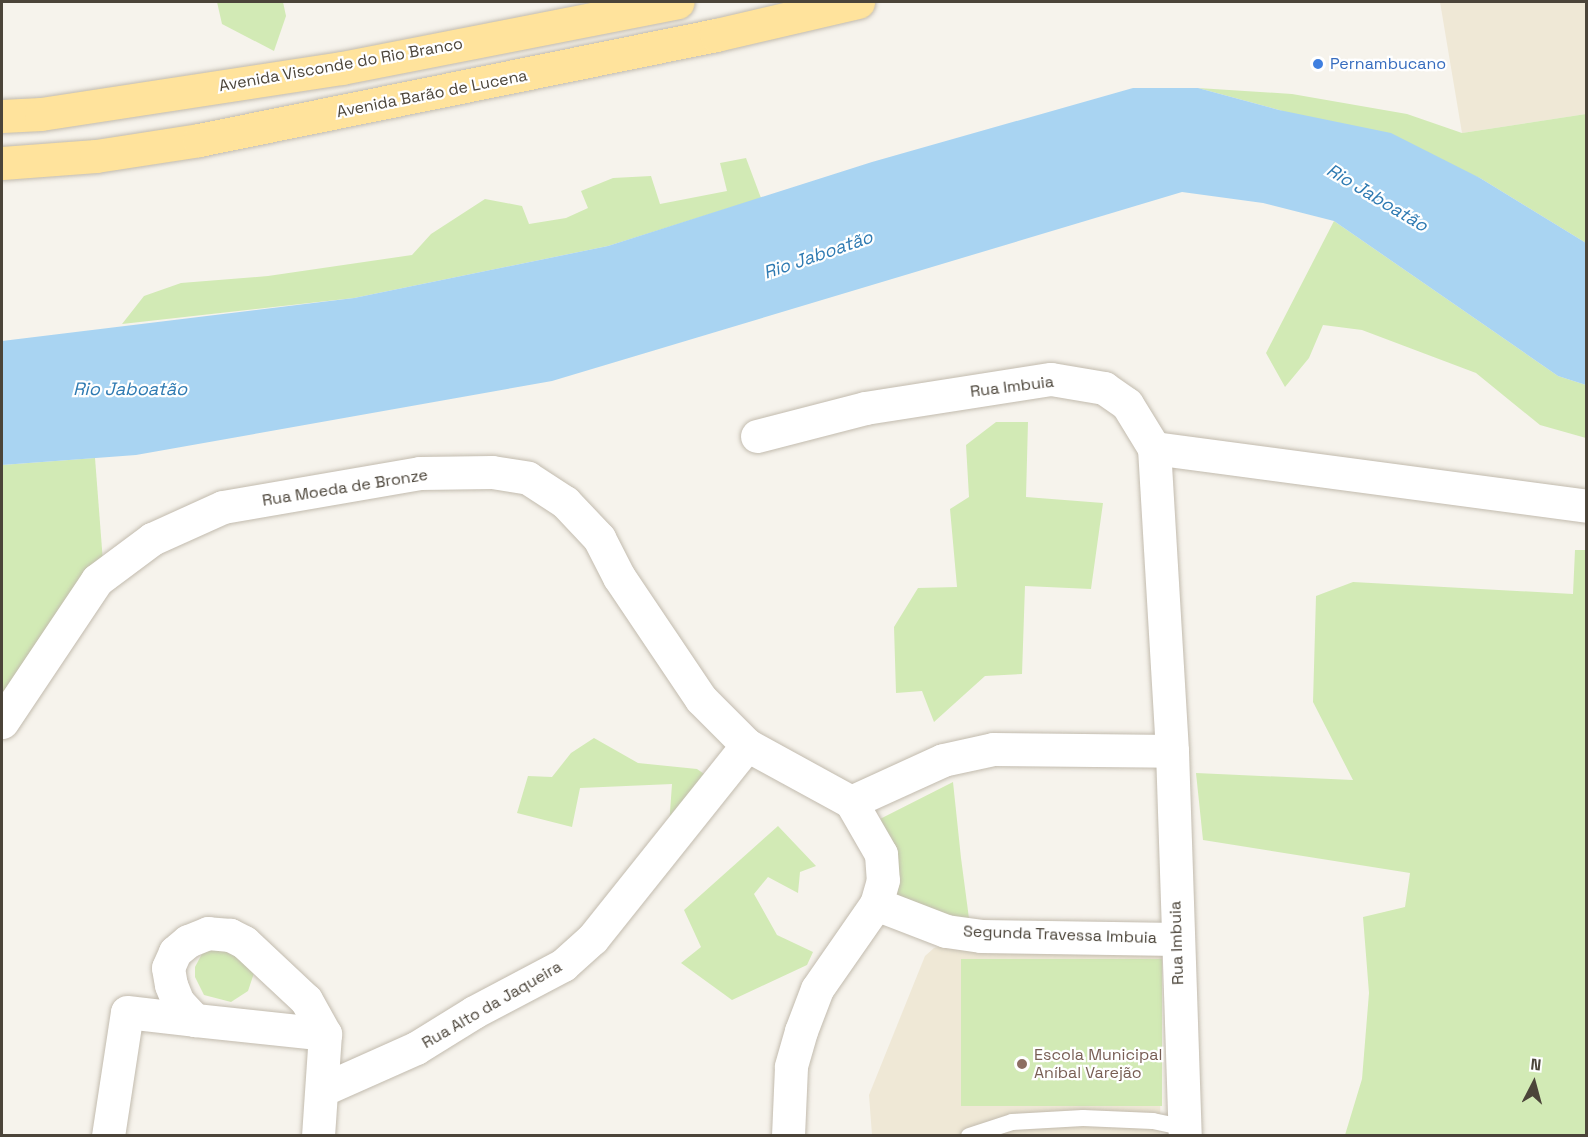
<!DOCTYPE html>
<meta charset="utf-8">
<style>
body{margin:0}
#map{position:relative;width:1588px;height:1137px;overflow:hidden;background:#f6f3ec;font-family:"Space Grotesk",sans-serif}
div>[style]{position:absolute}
.education>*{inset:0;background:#efe8d6}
.green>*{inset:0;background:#d2eab5;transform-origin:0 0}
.water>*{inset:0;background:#a9d4f2}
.roads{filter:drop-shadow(0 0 2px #c2bbae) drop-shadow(0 0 2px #c2bbae)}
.service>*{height:16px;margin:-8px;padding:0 8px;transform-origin:8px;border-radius:8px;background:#fff}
.minor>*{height:33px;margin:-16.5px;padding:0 16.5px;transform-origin:16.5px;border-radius:16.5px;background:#fff}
.primary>*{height:33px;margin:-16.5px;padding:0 16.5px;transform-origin:16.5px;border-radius:16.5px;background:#ffe39c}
.dots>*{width:16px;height:16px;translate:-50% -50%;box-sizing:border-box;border:3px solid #fff;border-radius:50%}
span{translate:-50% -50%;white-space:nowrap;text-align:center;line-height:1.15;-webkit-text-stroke:4.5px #fff;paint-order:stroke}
.shop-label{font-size:16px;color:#366cbe}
.left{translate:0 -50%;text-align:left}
.street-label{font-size:16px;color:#4b4439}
.education-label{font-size:16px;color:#785e54}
.water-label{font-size:18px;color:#2e7ab2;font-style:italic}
.frame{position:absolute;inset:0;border:3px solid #4b4439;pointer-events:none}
.north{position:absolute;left:1504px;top:1053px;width:60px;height:60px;-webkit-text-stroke:4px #fff;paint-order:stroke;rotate:6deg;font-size:16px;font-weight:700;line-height:24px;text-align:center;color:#4b4439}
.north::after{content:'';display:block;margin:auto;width:21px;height:27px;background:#4b4439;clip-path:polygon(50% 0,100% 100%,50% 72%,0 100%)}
</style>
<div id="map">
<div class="education">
<div style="clip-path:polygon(1440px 2px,1586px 2px,1586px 114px,1462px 133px)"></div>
<div style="clip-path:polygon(970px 940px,1162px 945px,1160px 1135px,872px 1135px,869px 1095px,925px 956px,934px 948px)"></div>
</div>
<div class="green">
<div style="clip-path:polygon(217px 2px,283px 2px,286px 16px,274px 51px,222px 24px)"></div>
<div style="clip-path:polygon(1198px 88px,1292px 94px,1407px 114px,1462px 133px,1586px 114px,1586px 243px,1480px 178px,1279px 110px)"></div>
<div style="clip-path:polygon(746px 158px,761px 198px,608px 246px,354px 298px,122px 324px,144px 296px,181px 283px,268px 276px,412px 255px,431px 234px,485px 199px,522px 206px,529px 224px,566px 218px,588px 208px,581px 191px,613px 178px,651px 176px,660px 204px,727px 191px,720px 163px)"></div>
<div style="clip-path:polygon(1334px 221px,1558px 376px,1586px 385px,1586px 438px,1540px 425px,1476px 373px,1362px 330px,1323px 325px,1309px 358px,1285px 387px,1266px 353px)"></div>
<div style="clip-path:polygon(996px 422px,1028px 422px,1026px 497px,1103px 503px,1091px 589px,1025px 586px,1022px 674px,985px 676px,934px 722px,922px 691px,896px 693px,894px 627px,918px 588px,957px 587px,950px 509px,969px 497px,966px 445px)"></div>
<div style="clip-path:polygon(95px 458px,103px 562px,2px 698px,2px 465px)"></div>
<div style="clip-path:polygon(1575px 550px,1586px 550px,1586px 1135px,1345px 1135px,1362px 1079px,1369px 993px,1363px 917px,1405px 907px,1410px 873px,1203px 840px,1196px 773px,1353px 780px,1313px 702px,1316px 596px,1353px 582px,1573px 594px)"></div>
<div style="clip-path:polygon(594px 738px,638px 763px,697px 769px,710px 778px,669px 826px,672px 784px,580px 788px,572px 827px,517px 813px,528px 776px,552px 777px,571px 753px)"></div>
<div style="clip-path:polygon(953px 782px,961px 858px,970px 926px,917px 912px,889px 887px,878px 820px)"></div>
<div style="clip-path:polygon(778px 826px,816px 866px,800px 872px,798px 893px,768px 877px,754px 894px,777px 935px,813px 952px,807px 965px,732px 1000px,681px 963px,701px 947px,684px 910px)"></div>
<div style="clip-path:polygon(222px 943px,254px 973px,248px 991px,231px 1002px,204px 995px,195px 977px,195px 967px,204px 950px)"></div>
<div style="left:1162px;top:959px;width:147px;height:201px;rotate:90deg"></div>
</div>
<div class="water">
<div style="clip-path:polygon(1133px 88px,1198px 88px,1279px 110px,1391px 133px,1480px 178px,1586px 243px,1586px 385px,1558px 376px,1334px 221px,1263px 203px,1182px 192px,552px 381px,136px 455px,2px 465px,2px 341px,354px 298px,608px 246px,872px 162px)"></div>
</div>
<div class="roads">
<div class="service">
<div style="left:969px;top:1136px;width:45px;rotate:-18deg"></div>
<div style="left:1012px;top:1122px;width:71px;rotate:-3.2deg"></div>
<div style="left:1083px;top:1118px;width:70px;rotate:2.5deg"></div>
<div style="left:1153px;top:1121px;width:33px;rotate:12deg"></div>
</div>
<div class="minor">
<div style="left:757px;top:436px;width:112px;rotate:-14.5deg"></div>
<div style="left:865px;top:408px;width:188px;rotate:-8.9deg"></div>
<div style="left:1051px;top:379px;width:54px;rotate:9.6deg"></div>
<div style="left:1104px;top:388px;width:28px;rotate:35deg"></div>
<div style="left:1127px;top:404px;width:52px;rotate:58.5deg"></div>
<div style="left:1154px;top:448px;width:304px;rotate:86.6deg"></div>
<div style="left:1172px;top:751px;width:385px;rotate:88.1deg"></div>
<div style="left:1154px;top:448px;width:436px;rotate:7.6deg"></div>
<div style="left:2px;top:722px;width:171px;rotate:-56.2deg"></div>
<div style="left:97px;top:580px;width:69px;rotate:-36.7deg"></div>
<div style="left:152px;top:539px;width:78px;rotate:-24.3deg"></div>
<div style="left:223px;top:507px;width:200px;rotate:-9.8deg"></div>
<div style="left:420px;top:473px;width:72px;rotate:-0.8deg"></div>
<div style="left:492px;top:472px;width:36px;rotate:9deg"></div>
<div style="left:528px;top:478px;width:44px;rotate:33deg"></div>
<div style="left:565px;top:502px;width:50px;rotate:46.6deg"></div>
<div style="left:599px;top:538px;width:44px;rotate:62.9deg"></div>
<div style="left:619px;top:577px;width:147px;rotate:56.1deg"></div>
<div style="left:701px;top:699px;width:65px;rotate:45deg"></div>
<div style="left:747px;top:745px;width:119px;rotate:28.7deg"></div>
<div style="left:851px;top:802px;width:60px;rotate:60deg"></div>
<div style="left:881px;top:854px;width:26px;rotate:86deg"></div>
<div style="left:883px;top:880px;width:25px;rotate:106deg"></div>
<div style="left:876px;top:904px;width:103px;rotate:124.8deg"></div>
<div style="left:817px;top:989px;width:45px;rotate:110.9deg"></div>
<div style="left:801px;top:1031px;width:37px;rotate:106deg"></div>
<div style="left:791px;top:1067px;width:69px;rotate:92.5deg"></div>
<div style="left:851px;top:802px;width:101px;rotate:-24.5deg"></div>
<div style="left:943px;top:760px;width:51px;rotate:-12.4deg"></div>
<div style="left:993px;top:749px;width:179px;rotate:0.6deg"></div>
<div style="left:876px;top:904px;width:75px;rotate:21.1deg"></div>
<div style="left:946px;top:931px;width:35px;rotate:8deg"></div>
<div style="left:981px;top:936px;width:196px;rotate:0.9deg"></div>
<div style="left:324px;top:1089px;width:101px;rotate:-24deg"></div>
<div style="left:416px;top:1048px;width:68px;rotate:-31.8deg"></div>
<div style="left:474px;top:1012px;width:101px;rotate:-27.8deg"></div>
<div style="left:563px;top:965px;width:40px;rotate:-42deg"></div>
<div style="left:593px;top:938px;width:247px;rotate:-51.4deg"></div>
<div style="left:108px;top:1136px;width:125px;rotate:-81.3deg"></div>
<div style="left:127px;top:1012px;width:68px;rotate:6.7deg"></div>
<div style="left:318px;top:1136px;width:102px;rotate:-86.1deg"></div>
<div style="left:325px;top:1034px;width:39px;rotate:-119deg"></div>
<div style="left:306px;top:1000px;width:85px;rotate:-136.9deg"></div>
<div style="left:244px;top:942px;width:16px;rotate:-153deg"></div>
<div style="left:230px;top:935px;width:22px;rotate:-175deg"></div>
<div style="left:208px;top:933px;width:22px;rotate:158deg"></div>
<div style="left:188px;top:941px;width:17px;rotate:140deg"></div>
<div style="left:175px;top:952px;width:17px;rotate:114deg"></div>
<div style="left:168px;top:968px;width:17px;rotate:80deg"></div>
<div style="left:171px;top:985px;width:18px;rotate:68deg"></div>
<div style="left:178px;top:1002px;width:25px;rotate:47deg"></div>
<div style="left:195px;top:1020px;width:131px;rotate:6.1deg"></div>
</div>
<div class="primary">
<div style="left:2px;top:116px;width:39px;rotate:-3deg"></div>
<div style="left:41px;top:114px;width:304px;rotate:-8.7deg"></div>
<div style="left:342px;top:68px;width:342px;rotate:-11.1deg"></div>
<div style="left:2px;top:163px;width:94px;rotate:-4.3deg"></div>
<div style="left:96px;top:156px;width:104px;rotate:-8.8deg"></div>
<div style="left:199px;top:140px;width:528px;rotate:-11.48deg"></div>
<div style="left:716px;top:35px;width:146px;rotate:-13.1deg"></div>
</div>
</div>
<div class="dots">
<div style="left:1318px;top:64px;background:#3f7fe0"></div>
<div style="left:1022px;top:1064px;background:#8d6e63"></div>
</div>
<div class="shop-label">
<span class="left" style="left:1330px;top:64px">Pernambucano</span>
</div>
<div class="street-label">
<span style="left:341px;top:65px;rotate:-10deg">Avenida Visconde do Rio Branco</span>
<span style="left:432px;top:94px;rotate:-11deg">Avenida Barão de Lucena</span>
<span style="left:1012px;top:387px;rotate:-7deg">Rua Imbuia</span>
<span style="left:345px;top:488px;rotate:-9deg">Rua Moeda de Bronze</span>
<span style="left:1060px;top:935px;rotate:2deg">Segunda Travessa Imbuia</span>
<span style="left:1177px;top:943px;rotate:-92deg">Rua Imbuia</span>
<span style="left:492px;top:1005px;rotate:-30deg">Rua Alto da Jaqueira</span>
</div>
<div class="education-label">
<span class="left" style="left:1034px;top:1064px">Escola Municipal<br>Aníbal Varejão</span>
</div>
<div class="water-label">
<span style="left:1377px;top:198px;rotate:31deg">Rio Jaboatão</span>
<span style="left:818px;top:255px;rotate:-19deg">Rio Jaboatão</span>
<span style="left:130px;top:389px">Rio Jaboatão</span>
</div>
<div class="frame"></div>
<div class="north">N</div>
</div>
